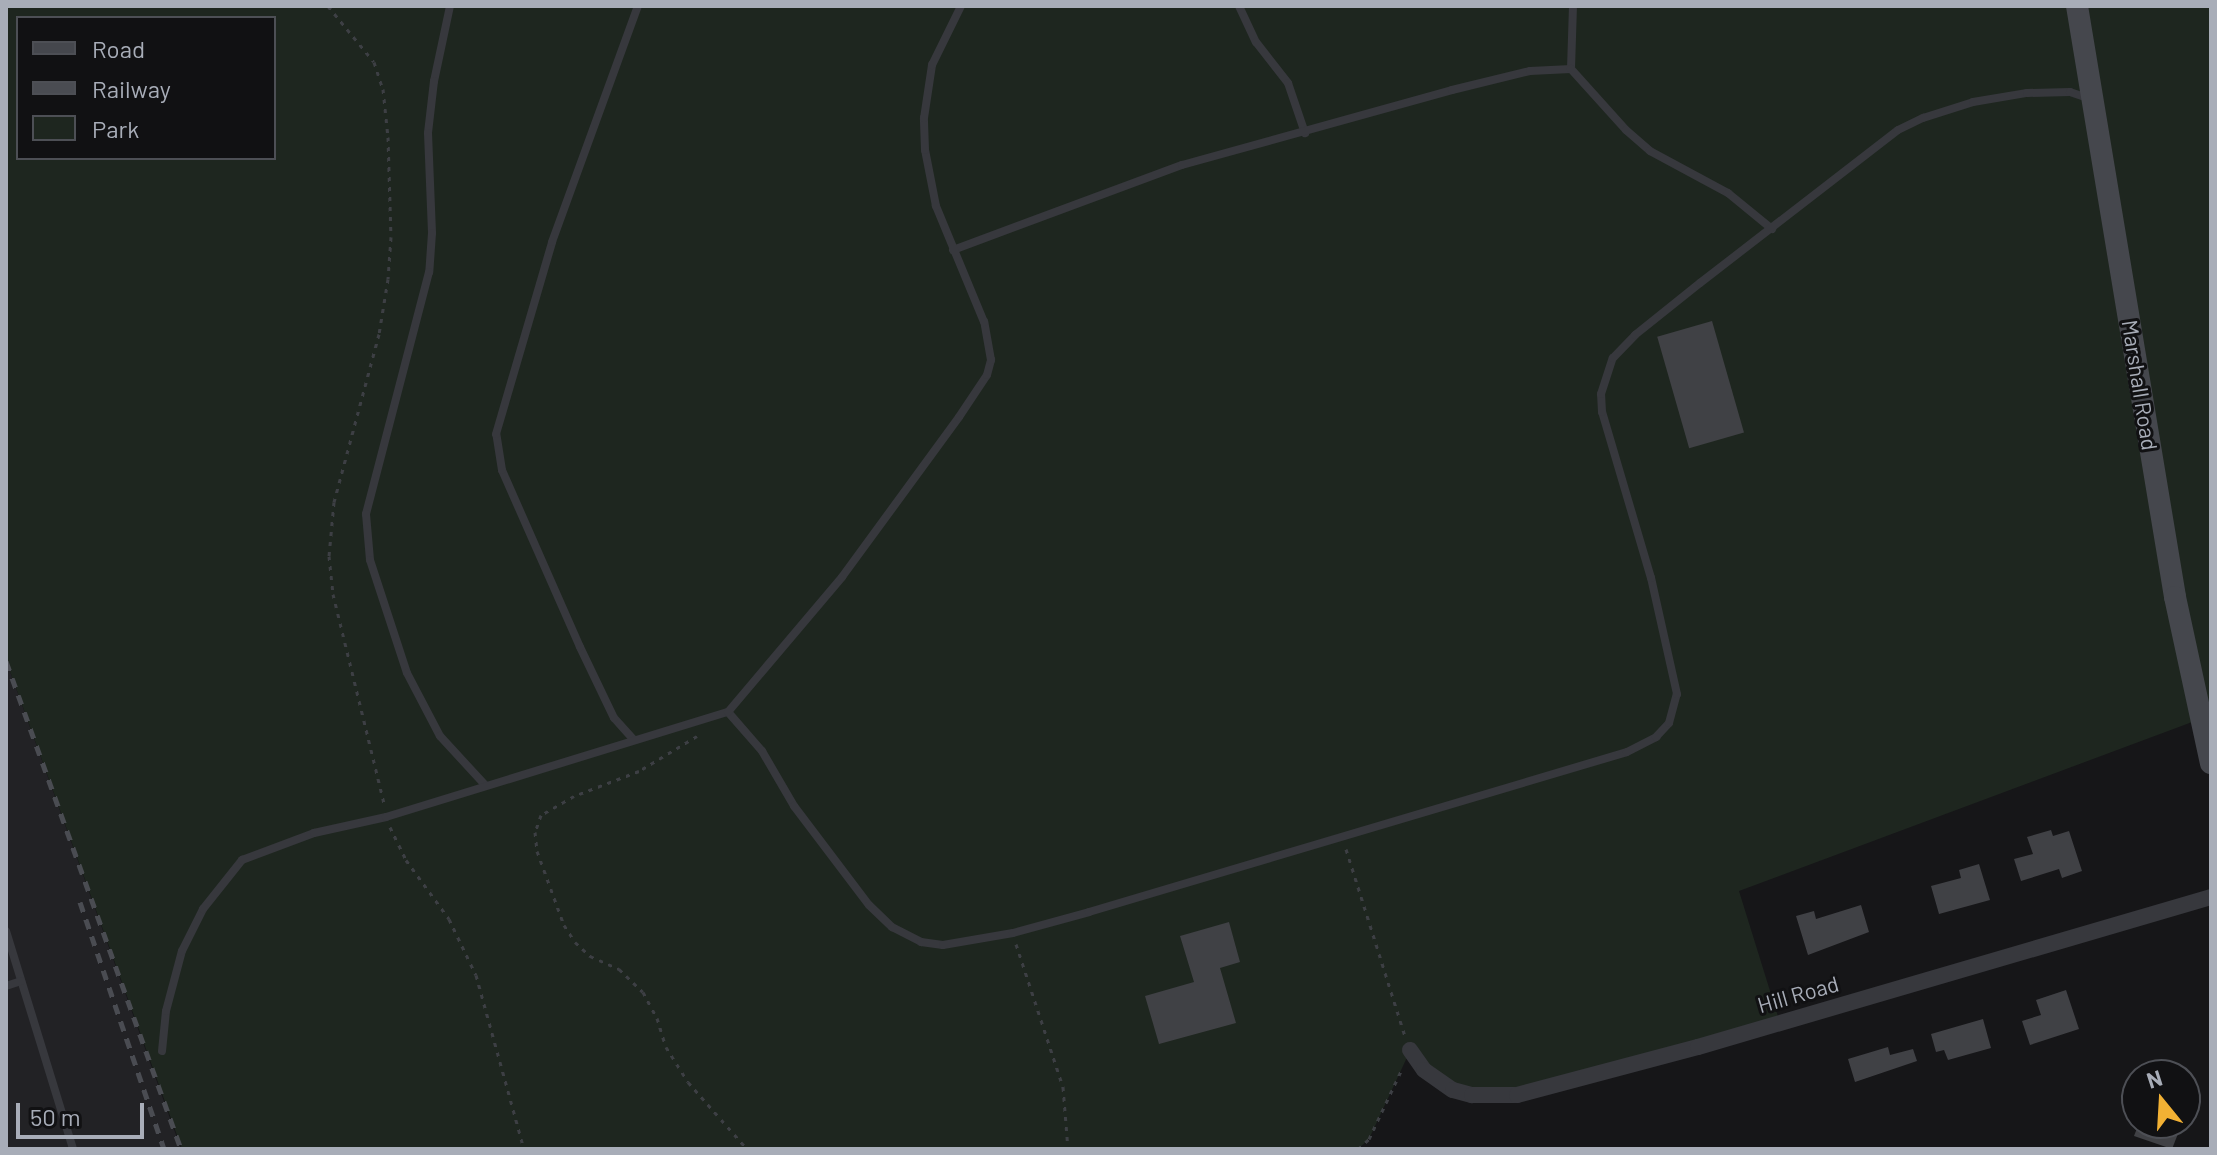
<!DOCTYPE html>
<style>
body{margin:0}
#map{position:relative;width:2217px;height:1155px;overflow:hidden;background:#161618;font-family:Barlow,sans-serif}
div>[style]{position:absolute}
.built>*{inset:0;background:#222225}
.green>*{inset:0;background:#1e261f}
.building>*{inset:0;background:#404145;transform-origin:0 0}
.path>*{height:3px;margin-top:-1.5px;transform-origin:0;background:repeating-linear-gradient(90deg,#3d3f44 0 4px,transparent 0 10px)}
.service>*{height:8px;margin:-4px;padding:0 4px;transform-origin:4px;border-radius:4px;background:#37383d}
.minor>*{height:16px;margin:-8px;padding:0 8px;transform-origin:8px;border-radius:8px;background:#37383d}
.secondary>*{height:22px;margin:-11px;padding:0 11px;transform-origin:11px;border-radius:11px;background:#45474d}
.rail>*{height:5px;margin-top:-2.5px;transform-origin:0;background:repeating-linear-gradient(90deg,#4a4c52 0 10px,transparent 0 18px)}
span{translate:-50% -50%;white-space:nowrap;text-align:center;line-height:1.15;-webkit-text-stroke:6px #111113;paint-order:stroke}
.street-label{font-size:22px;color:#a8adb8}
.frame{position:absolute;inset:0;border:8px solid #a8adb8;pointer-events:none}
.legend{position:absolute;left:16px;top:16px;width:260px;height:144px;box-sizing:border-box;background:#111113;border:2px solid #4d4f55;margin:0;padding:10px 14px;list-style:none;font-size:24px;color:#a8adb8}
.legend li{display:flex;align-items:center;gap:16px;height:40px}
.legend b{width:40px;border:2px solid #4d4f55}
.north{position:absolute;left:2121px;top:1059px;width:80px;height:80px;box-sizing:border-box;background:#111113;border:2px solid #4d4f55;border-radius:50%;rotate:342deg;font-size:22px;font-weight:700;line-height:32px;text-align:center;color:#a8adb8}
.north::after{content:'';display:block;margin:auto;width:28px;height:36px;background:#f2b134;clip-path:polygon(50% 0,100% 100%,50% 72%,0 100%)}
.scale{position:absolute;left:16px;top:1103px;width:128px;height:36px;box-sizing:border-box;border:4px solid #a8adb8;border-top:0;padding-left:10px;font-size:24px;line-height:28px;white-space:nowrap;color:#a8adb8;-webkit-text-stroke:6px #111113;paint-order:stroke}
</style>
<div id="map">
<div class="built">
<div style="clip-path:polygon(6px 660px,72px 844px,181px 1149px,6px 1149px)"></div>
</div>
<div class="green">
<div style="clip-path:polygon(evenodd,6px 6px,2211px 6px,2211px 715px,1739px 891px,1780px 1023px,1562px 1085px,1472px 1095px,1410px 1051px,1369px 1139px,1358px 1149px,182px 1149px,6px 660px,6px 6px,18px 18px,274px 18px,274px 158px,18px 158px,18px 18px)"></div>
</div>
<div class="building">
<div style="left:1712px;top:321px;width:116px;height:57px;rotate:74deg"></div>
<div style="clip-path:polygon(2051px 830px,2053px 836px,2069px 831px,2082px 871px,2062px 878px,2059px 869px,2021px 881px,2014px 859px,2033px 854px,2027px 837px)"></div>
<div style="clip-path:polygon(1979px 864px,1990px 900px,1939px 914px,1931px 886px,1961px 878px,1959px 870px)"></div>
<div style="clip-path:polygon(1861px 905px,1869px 932px,1808px 955px,1796px 916px,1814px 911px,1816px 919px)"></div>
<div style="clip-path:polygon(1229px 922px,1240px 962px,1220px 968px,1236px 1023px,1159px 1044px,1145px 996px,1194px 982px,1180px 936px)"></div>
<div style="clip-path:polygon(2066px 990px,2079px 1029px,2030px 1045px,2022px 1021px,2041px 1015px,2036px 1000px)"></div>
<div style="clip-path:polygon(1983px 1019px,1991px 1048px,1948px 1060px,1944px 1050px,1936px 1052px,1931px 1034px)"></div>
<div style="clip-path:polygon(1888px 1047px,1890px 1055px,1913px 1049px,1917px 1061px,1855px 1082px,1848px 1059px)"></div>
<div style="clip-path:polygon(2139px 1123px,2181px 1126px,2172px 1149px,2134px 1136px)"></div>
</div>
<div class="path">
<div style="left:328px;top:6px;width:72px;rotate:50.6deg"></div>
<div style="left:374px;top:62px;width:28px;rotate:72deg"></div>
<div style="left:383px;top:89px;width:48px;rotate:84.1deg"></div>
<div style="left:388px;top:137px;width:100px;rotate:88.3deg"></div>
<div style="left:391px;top:237px;width:42px;rotate:94.1deg"></div>
<div style="left:388px;top:279px;width:56px;rotate:99.3deg"></div>
<div style="left:379px;top:334px;width:174px;rotate:105deg"></div>
<div style="left:334px;top:502px;width:54px;rotate:95.3deg"></div>
<div style="left:329px;top:556px;width:38px;rotate:84deg"></div>
<div style="left:333px;top:594px;width:216px;rotate:76.3deg"></div>
<div style="left:697px;top:736px;width:68px;rotate:148.9deg"></div>
<div style="left:639px;top:771px;width:70px;rotate:159deg"></div>
<div style="left:574px;top:796px;width:38px;rotate:150deg"></div>
<div style="left:541px;top:815px;width:18px;rotate:109deg"></div>
<div style="left:535px;top:832px;width:19px;rotate:84deg"></div>
<div style="left:537px;top:851px;width:79px;rotate:70deg"></div>
<div style="left:564px;top:925px;width:20px;rotate:57deg"></div>
<div style="left:575px;top:942px;width:21px;rotate:43deg"></div>
<div style="left:590px;top:956px;width:32px;rotate:24deg"></div>
<div style="left:619px;top:969px;width:33px;rotate:44deg"></div>
<div style="left:643px;top:992px;width:30px;rotate:62deg"></div>
<div style="left:657px;top:1018px;width:30px;rotate:73deg"></div>
<div style="left:666px;top:1047px;width:41px;rotate:57.8deg"></div>
<div style="left:688px;top:1082px;width:89px;rotate:48.6deg"></div>
<div style="left:390px;top:827px;width:37px;rotate:64deg"></div>
<div style="left:406px;top:860px;width:73px;rotate:53.9deg"></div>
<div style="left:449px;top:919px;width:62px;rotate:64.3deg"></div>
<div style="left:476px;top:975px;width:180px;rotate:74.6deg"></div>
<div style="left:1346px;top:849px;width:196px;rotate:72.5deg"></div>
<div style="left:1016px;top:944px;width:151px;rotate:71.8deg"></div>
<div style="left:1063px;top:1087px;width:62px;rotate:85.4deg"></div>
<div style="left:1358px;top:1149px;width:15px;rotate:-42deg"></div>
<div style="left:1369px;top:1139px;width:77px;rotate:-64.8deg"></div>
</div>
<div class="service">
<div style="left:450px;top:6px;width:77px;rotate:102deg"></div>
<div style="left:434px;top:81px;width:52px;rotate:96.6deg"></div>
<div style="left:428px;top:133px;width:100px;rotate:87.7deg"></div>
<div style="left:432px;top:233px;width:39px;rotate:94deg"></div>
<div style="left:429px;top:272px;width:250px;rotate:104.6deg"></div>
<div style="left:366px;top:514px;width:46px;rotate:85deg"></div>
<div style="left:370px;top:560px;width:119px;rotate:71.9deg"></div>
<div style="left:407px;top:673px;width:71px;rotate:62.4deg"></div>
<div style="left:440px;top:736px;width:67px;rotate:47.4deg"></div>
<div style="left:1239px;top:6px;width:40px;rotate:65deg"></div>
<div style="left:1256px;top:42px;width:52px;rotate:52deg"></div>
<div style="left:1288px;top:83px;width:53px;rotate:71.2deg"></div>
<div style="left:1571px;top:69px;width:63px;rotate:-88.2deg"></div>
<div style="left:953px;top:250px;width:244px;rotate:-20.4deg"></div>
<div style="left:1182px;top:165px;width:280px;rotate:-15.5deg"></div>
<div style="left:1452px;top:90px;width:80px;rotate:-13.7deg"></div>
<div style="left:1530px;top:71px;width:41px;rotate:-2.8deg"></div>
<div style="left:1571px;top:69px;width:82px;rotate:48deg"></div>
<div style="left:1626px;top:130px;width:32px;rotate:41deg"></div>
<div style="left:1650px;top:151px;width:89px;rotate:28.3deg"></div>
<div style="left:1728px;top:193px;width:57px;rotate:39.3deg"></div>
<div style="left:728px;top:712px;width:52px;rotate:48.9deg"></div>
<div style="left:762px;top:751px;width:64px;rotate:59.8deg"></div>
<div style="left:794px;top:806px;width:124px;rotate:52.9deg"></div>
<div style="left:869px;top:905px;width:32px;rotate:44deg"></div>
<div style="left:892px;top:927px;width:33px;rotate:27deg"></div>
<div style="left:921px;top:942px;width:22px;rotate:8deg"></div>
<div style="left:943px;top:945px;width:71px;rotate:-9.7deg"></div>
<div style="left:1013px;top:933px;width:79px;rotate:-15.4deg"></div>
<div style="left:1089px;top:912px;width:561px;rotate:-16.56deg"></div>
<div style="left:1627px;top:752px;width:33px;rotate:-27deg"></div>
<div style="left:1656px;top:737px;width:19px;rotate:-47deg"></div>
<div style="left:1669px;top:723px;width:30px;rotate:-75deg"></div>
<div style="left:1677px;top:694px;width:119px;rotate:-102.6deg"></div>
<div style="left:1651px;top:578px;width:173px;rotate:-106.4deg"></div>
<div style="left:1602px;top:412px;width:18px;rotate:-93deg"></div>
<div style="left:1601px;top:394px;width:38px;rotate:-72deg"></div>
<div style="left:1613px;top:358px;width:32px;rotate:-46deg"></div>
<div style="left:1635px;top:335px;width:83px;rotate:-38.7deg"></div>
<div style="left:1700px;top:283px;width:250px;rotate:-37.7deg"></div>
<div style="left:1898px;top:130px;width:28px;rotate:-26deg"></div>
<div style="left:1923px;top:118px;width:52px;rotate:-17.7deg"></div>
<div style="left:1973px;top:102px;width:55px;rotate:-9.5deg"></div>
<div style="left:2027px;top:93px;width:43px;rotate:-1.3deg"></div>
<div style="left:2070px;top:92px;width:21px;rotate:19deg"></div>
<div style="left:633px;top:739px;width:28px;rotate:-132deg"></div>
<div style="left:614px;top:718px;width:79px;rotate:-115.6deg"></div>
<div style="left:580px;top:647px;width:193px;rotate:-113.8deg"></div>
<div style="left:502px;top:470px;width:36px;rotate:-99deg"></div>
<div style="left:496px;top:434px;width:200px;rotate:-73.7deg"></div>
<div style="left:552px;top:242px;width:251px;rotate:-70deg"></div>
<div style="left:6px;top:931px;width:228px;rotate:72.9deg"></div>
<div style="left:6px;top:986px;width:16px;rotate:-18deg"></div>
<div style="left:162px;top:1051px;width:40px;rotate:-84.3deg"></div>
<div style="left:166px;top:1011px;width:62px;rotate:-75.1deg"></div>
<div style="left:182px;top:951px;width:47px;rotate:-63.4deg"></div>
<div style="left:203px;top:909px;width:63px;rotate:-51.5deg"></div>
<div style="left:242px;top:860px;width:77px;rotate:-20.6deg"></div>
<div style="left:314px;top:833px;width:74px;rotate:-12.5deg"></div>
<div style="left:386px;top:817px;width:358px;rotate:-17.1deg"></div>
<div style="left:728px;top:712px;width:177px;rotate:-49.8deg"></div>
<div style="left:842px;top:577px;width:198px;rotate:-53.8deg"></div>
<div style="left:959px;top:417px;width:50px;rotate:-56.3deg"></div>
<div style="left:987px;top:375px;width:16px;rotate:-75deg"></div>
<div style="left:991px;top:360px;width:39px;rotate:-100deg"></div>
<div style="left:984px;top:322px;width:126px;rotate:-112.5deg"></div>
<div style="left:936px;top:206px;width:57px;rotate:-101.1deg"></div>
<div style="left:925px;top:150px;width:32px;rotate:-92deg"></div>
<div style="left:924px;top:118px;width:54px;rotate:-81.4deg"></div>
<div style="left:932px;top:65px;width:66px;rotate:-63.8deg"></div>
</div>
<div class="minor">
<div style="left:1410px;top:1050px;width:24px;rotate:55deg"></div>
<div style="left:1424px;top:1070px;width:35px;rotate:35deg"></div>
<div style="left:1453px;top:1090px;width:20px;rotate:15deg"></div>
<div style="left:1472px;top:1095px;width:45px"></div>
<div style="left:1517px;top:1095px;width:187px;rotate:-14.9deg"></div>
<div style="left:1698px;top:1047px;width:534px;rotate:-16.3deg"></div>
</div>
<div class="secondary">
<div style="left:2077px;top:6px;width:599px;rotate:80.58deg"></div>
<div style="left:2175px;top:597px;width:170px;rotate:77.8deg"></div>
</div>
<div class="rail">
<div style="left:6px;top:661px;width:518px;rotate:70.27deg"></div>
<div style="left:80px;top:902px;width:261px;rotate:71.2deg"></div>
</div>
<div class="street-label">
<span style="left:2140px;top:385px;rotate:81deg">Marshall Road</span>
<span style="left:1798px;top:994px;rotate:-16deg">Hill Road</span>
</div>
<div class="frame"></div>
<ul class="legend">
<li><b style="height:10px;background:#45474d"></b>Road</li>
<li><b style="height:10px;background:#4a4c52"></b>Railway</li>
<li><b style="height:22px;background:#1e261f"></b>Park</li>
</ul>
<div class="north">N</div>
<div class="scale">50 m</div>
</div>
